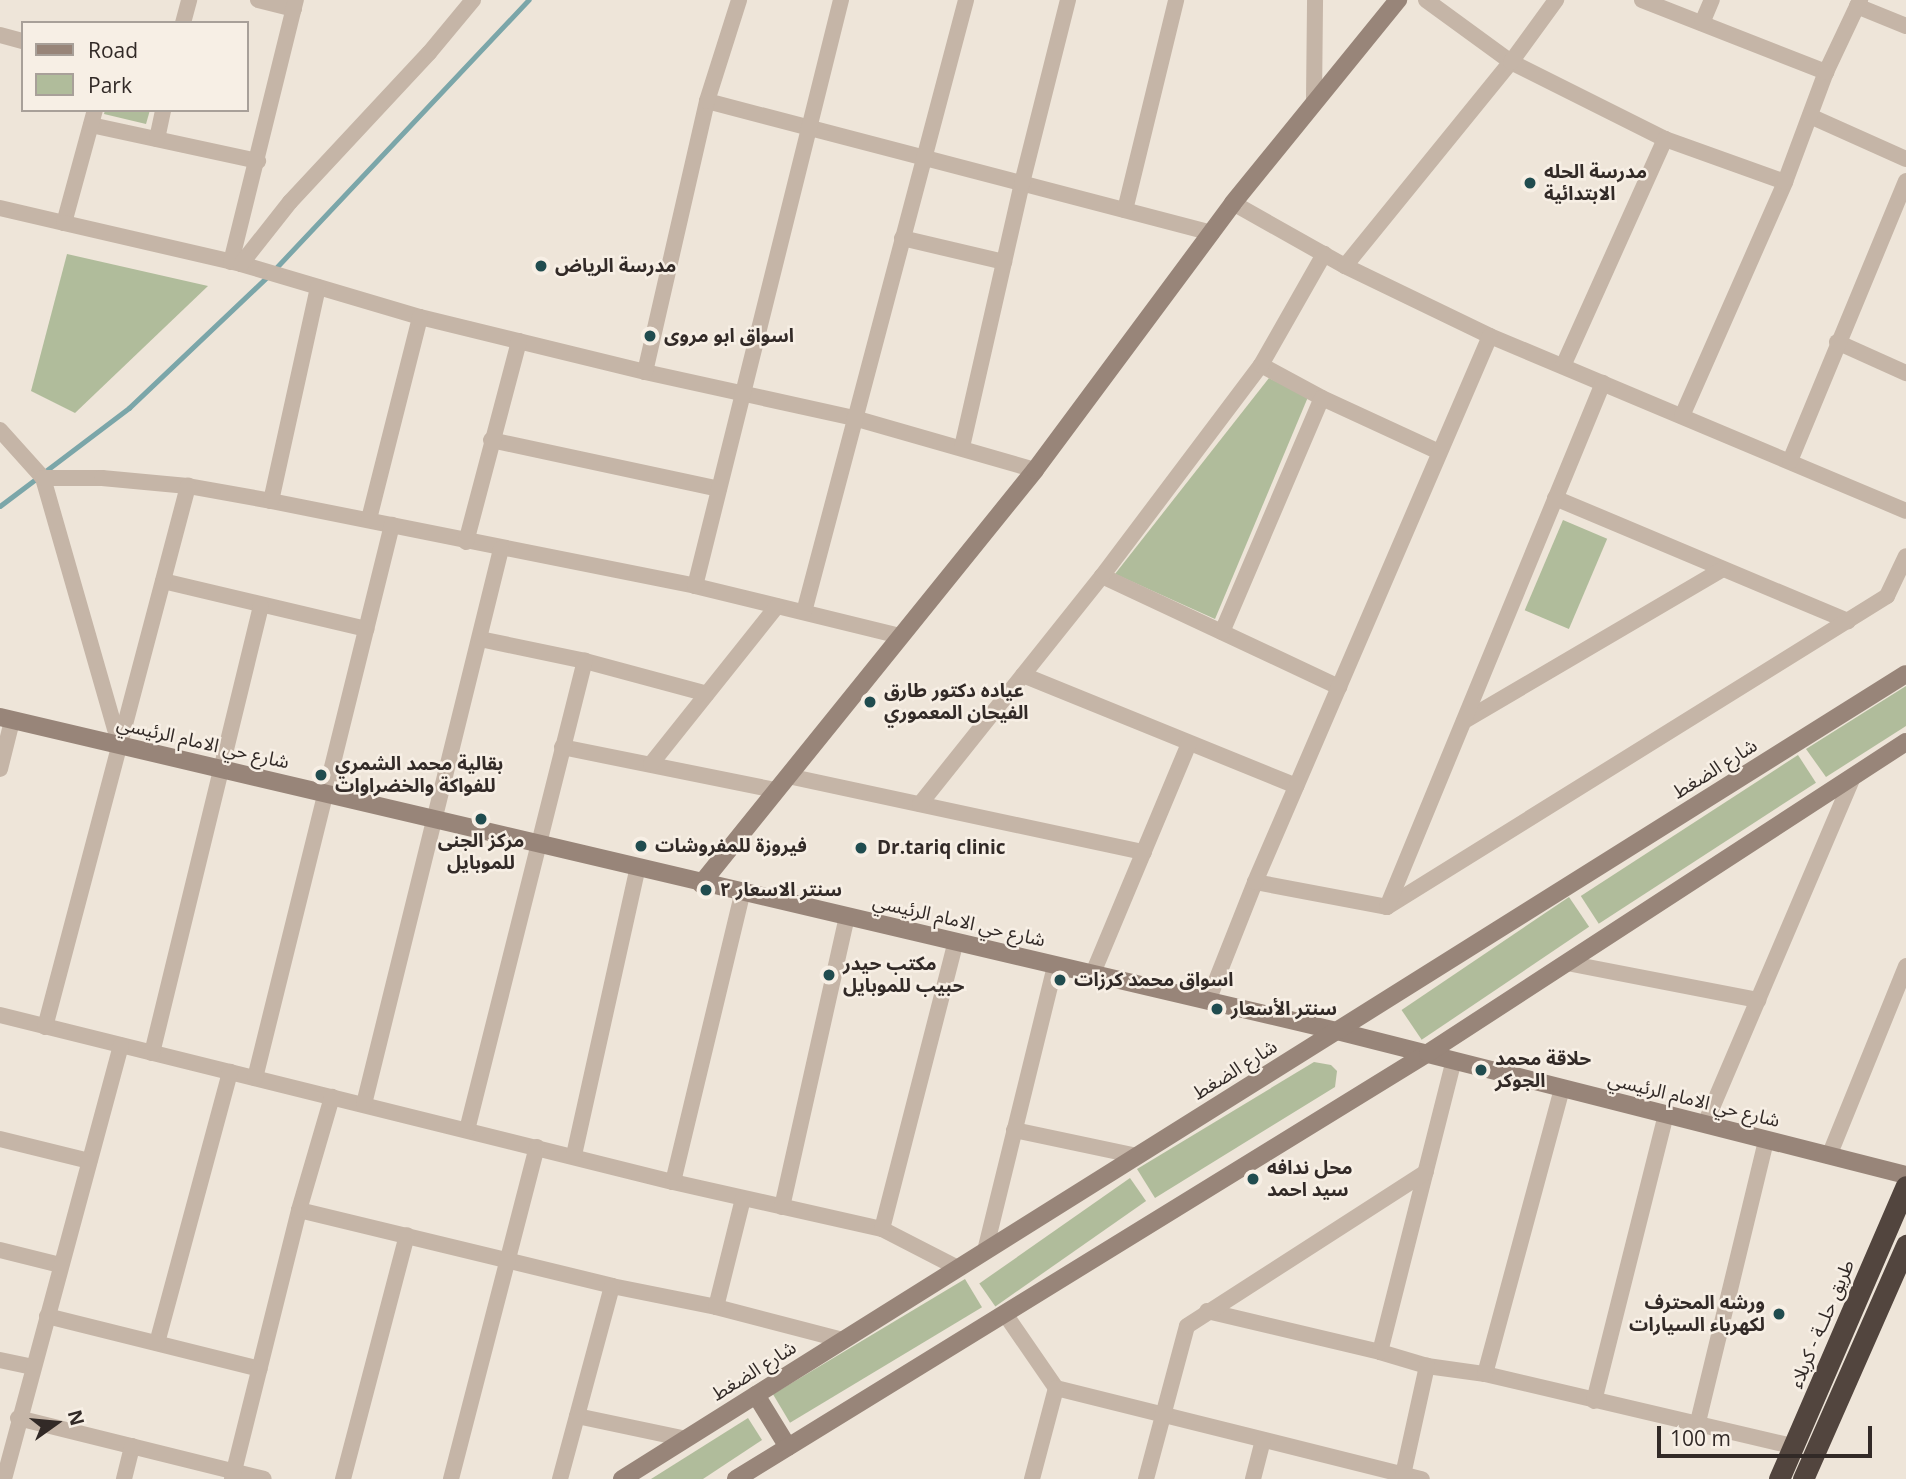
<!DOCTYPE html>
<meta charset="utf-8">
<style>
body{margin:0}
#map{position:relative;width:1906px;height:1479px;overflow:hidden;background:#eee5d9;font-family:"Open Sans","Noto Sans Arabic",sans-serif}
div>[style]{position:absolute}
.green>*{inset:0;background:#b0bc9b;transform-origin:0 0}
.stream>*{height:4.5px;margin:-2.25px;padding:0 2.25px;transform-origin:2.25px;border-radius:2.25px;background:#7ba6a9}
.street>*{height:16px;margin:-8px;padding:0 8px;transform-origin:8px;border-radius:8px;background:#c5b5a7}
.secondary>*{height:18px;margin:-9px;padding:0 9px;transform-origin:9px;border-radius:9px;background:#988579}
.highway>*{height:21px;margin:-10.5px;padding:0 10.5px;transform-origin:10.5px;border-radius:10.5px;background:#52453e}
.dots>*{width:19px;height:19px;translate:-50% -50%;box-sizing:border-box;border:4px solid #f7efe5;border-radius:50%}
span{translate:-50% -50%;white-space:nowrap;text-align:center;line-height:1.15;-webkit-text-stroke:5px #f7efe5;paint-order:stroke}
.poi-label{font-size:19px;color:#322a27;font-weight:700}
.left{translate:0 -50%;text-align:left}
.right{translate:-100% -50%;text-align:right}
.street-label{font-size:19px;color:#322a27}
.legend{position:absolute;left:21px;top:21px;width:228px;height:91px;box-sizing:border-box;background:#f7efe5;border:2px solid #a8a099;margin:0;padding:9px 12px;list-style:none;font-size:21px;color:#322a27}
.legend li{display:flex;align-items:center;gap:14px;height:35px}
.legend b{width:35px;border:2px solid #a8a099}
.north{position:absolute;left:21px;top:1388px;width:70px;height:70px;-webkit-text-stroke:5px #f7efe5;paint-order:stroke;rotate:75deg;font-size:19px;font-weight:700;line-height:28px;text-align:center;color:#322a27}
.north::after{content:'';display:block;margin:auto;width:24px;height:32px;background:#322a27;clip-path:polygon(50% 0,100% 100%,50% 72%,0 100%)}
.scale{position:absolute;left:1657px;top:1426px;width:215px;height:32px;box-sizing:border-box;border:4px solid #322a27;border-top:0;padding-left:9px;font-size:21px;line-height:24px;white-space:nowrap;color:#322a27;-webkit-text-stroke:5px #f7efe5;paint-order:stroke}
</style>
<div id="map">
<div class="green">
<div style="clip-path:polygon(105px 110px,150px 110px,146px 124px,104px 114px)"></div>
<div style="clip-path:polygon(67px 254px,208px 286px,75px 413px,31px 391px)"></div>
<div style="clip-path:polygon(1269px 378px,1308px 397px,1215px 619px,1115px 574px)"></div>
<div style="left:1563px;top:520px;width:48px;height:98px;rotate:23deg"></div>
<div style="clip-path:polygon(1906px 686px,1906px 726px,1826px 777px,1806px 749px)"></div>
<div style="left:1798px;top:755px;width:33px;height:259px;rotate:57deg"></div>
<div style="left:1569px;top:897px;width:36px;height:202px;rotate:56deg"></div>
<div style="clip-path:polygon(1314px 1062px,1331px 1065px,1337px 1071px,1335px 1087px,1155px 1198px,1137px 1169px)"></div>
<div style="left:1130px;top:1178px;width:28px;height:184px;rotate:55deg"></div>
<div style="left:965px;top:1279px;width:33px;height:224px;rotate:59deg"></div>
<div style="clip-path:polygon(748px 1418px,762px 1440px,703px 1479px,651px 1479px)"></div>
</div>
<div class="stream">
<div style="left:274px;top:270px;width:371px;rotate:-46.7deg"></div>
<div style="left:43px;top:473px;width:108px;rotate:-37.1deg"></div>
<div style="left:129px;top:408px;width:192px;rotate:-43.5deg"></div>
<div style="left:0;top:506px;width:46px;rotate:-37.1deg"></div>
</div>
<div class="street">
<div style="left:258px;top:0;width:37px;rotate:14deg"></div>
<div style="left:1426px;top:0;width:105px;rotate:36.1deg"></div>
<div style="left:1511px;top:62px;width:172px;rotate:26.6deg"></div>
<div style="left:1665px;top:139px;width:127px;rotate:19.7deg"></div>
<div style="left:1642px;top:0;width:198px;rotate:21.4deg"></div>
<div style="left:1857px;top:6px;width:53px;rotate:22.2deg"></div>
<div style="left:183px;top:23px;width:24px;rotate:-75deg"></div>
<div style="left:1702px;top:23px;width:25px;rotate:-67deg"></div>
<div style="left:0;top:35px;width:24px;rotate:15deg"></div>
<div style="left:1314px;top:100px;width:100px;rotate:-89.4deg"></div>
<div style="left:707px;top:101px;width:522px;rotate:14.65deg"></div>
<div style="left:1810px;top:116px;width:105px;rotate:24.1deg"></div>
<div style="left:91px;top:125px;width:171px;rotate:12.2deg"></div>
<div style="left:157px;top:139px;width:30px;rotate:-78deg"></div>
<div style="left:1233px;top:203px;width:129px;rotate:29.4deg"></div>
<div style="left:1345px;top:266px;width:161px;rotate:25.8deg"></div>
<div style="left:1490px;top:336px;width:451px;rotate:22.8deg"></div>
<div style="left:0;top:208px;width:66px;rotate:13.2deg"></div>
<div style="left:64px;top:223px;width:117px;rotate:-74.7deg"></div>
<div style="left:1125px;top:210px;width:216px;rotate:-76.3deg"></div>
<div style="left:64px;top:223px;width:182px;rotate:13deg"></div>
<div style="left:241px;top:264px;width:187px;rotate:16.5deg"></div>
<div style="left:420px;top:317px;width:232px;rotate:13.7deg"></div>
<div style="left:645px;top:372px;width:214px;rotate:12.4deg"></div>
<div style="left:854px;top:418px;width:188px;rotate:16deg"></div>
<div style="left:902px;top:238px;width:105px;rotate:13.2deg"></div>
<div style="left:231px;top:262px;width:270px;rotate:-76.1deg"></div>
<div style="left:241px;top:264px;width:79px;rotate:-51.7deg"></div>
<div style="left:290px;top:202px;width:204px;rotate:-47deg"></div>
<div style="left:429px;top:53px;width:69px;rotate:-50.3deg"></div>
<div style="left:1345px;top:266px;width:263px;rotate:-50.9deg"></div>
<div style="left:1511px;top:62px;width:77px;rotate:-54deg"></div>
<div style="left:1837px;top:342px;width:76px;rotate:24.2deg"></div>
<div style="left:1261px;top:365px;width:69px;rotate:28.4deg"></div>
<div style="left:1322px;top:398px;width:129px;rotate:24.8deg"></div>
<div style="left:1563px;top:366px;width:249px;rotate:-65.8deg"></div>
<div style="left:645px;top:372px;width:278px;rotate:-77.1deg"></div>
<div style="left:707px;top:101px;width:106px;rotate:-72.4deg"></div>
<div style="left:1682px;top:416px;width:256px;rotate:-66.2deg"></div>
<div style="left:1785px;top:182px;width:117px;rotate:-69.6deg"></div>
<div style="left:1826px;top:72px;width:80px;rotate:-64.7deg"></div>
<div style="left:0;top:430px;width:64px;rotate:48.1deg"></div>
<div style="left:43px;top:478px;width:276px;rotate:74deg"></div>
<div style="left:491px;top:440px;width:233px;rotate:12.1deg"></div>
<div style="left:962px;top:447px;width:271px;rotate:-77.2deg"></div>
<div style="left:1022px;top:183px;width:189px;rotate:-75.9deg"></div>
<div style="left:1790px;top:461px;width:303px;rotate:-67.5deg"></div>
<div style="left:43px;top:478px;width:59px"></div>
<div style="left:102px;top:478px;width:86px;rotate:5.3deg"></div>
<div style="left:188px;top:486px;width:84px;rotate:10.2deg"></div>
<div style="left:271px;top:501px;width:432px;rotate:11.3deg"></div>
<div style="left:695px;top:586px;width:211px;rotate:13.7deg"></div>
<div style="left:1555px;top:498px;width:318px;rotate:22.8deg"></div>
<div style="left:271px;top:501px;width:219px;rotate:-77.6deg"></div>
<div style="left:369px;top:519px;width:208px;rotate:-75.8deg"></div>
<div style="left:466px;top:542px;width:208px;rotate:-75.2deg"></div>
<div style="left:1102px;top:576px;width:262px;rotate:25.1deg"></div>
<div style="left:163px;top:581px;width:209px;rotate:13.3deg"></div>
<div style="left:695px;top:586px;width:604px;rotate:-76.01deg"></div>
<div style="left:804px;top:612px;width:633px;rotate:-75.17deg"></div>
<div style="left:1222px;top:632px;width:254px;rotate:-66.9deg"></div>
<div style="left:480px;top:639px;width:107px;rotate:11.8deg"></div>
<div style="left:585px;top:661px;width:126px;rotate:15.1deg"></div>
<div style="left:1023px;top:675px;width:295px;rotate:22.1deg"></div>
<div style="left:1464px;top:721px;width:300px;rotate:-30.4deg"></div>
<div style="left:562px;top:747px;width:218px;rotate:11.4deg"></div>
<div style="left:651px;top:764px;width:202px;rotate:-51.4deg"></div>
<div style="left:0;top:769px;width:49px;rotate:-76deg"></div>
<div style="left:788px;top:776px;width:364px;rotate:12.1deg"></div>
<div style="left:920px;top:804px;width:292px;rotate:-51.4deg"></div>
<div style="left:1102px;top:576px;width:264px;rotate:-53deg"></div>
<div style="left:1261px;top:365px;width:128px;rotate:-60.4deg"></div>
<div style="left:1255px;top:882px;width:134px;rotate:10.7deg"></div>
<div style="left:1387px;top:907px;width:589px;rotate:-31.88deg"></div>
<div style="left:1887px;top:596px;width:44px;rotate:-64.6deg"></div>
<div style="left:1387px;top:907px;width:567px;rotate:-67.6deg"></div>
<div style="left:1567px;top:963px;width:195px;rotate:11deg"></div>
<div style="left:1093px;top:973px;width:249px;rotate:-67.3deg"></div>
<div style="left:1208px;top:1001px;width:128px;rotate:-68.4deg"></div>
<div style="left:1255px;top:882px;width:594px;rotate:-66.71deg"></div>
<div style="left:0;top:1015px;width:693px;rotate:13.94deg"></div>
<div style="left:673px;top:1182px;width:214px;rotate:12.7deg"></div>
<div style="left:882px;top:1229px;width:85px;rotate:27.2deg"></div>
<div style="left:45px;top:1027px;width:560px;rotate:-75.19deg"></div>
<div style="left:152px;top:1053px;width:460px;rotate:-76.3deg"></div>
<div style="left:255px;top:1078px;width:570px;rotate:-76.09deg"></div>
<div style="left:364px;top:1104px;width:572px;rotate:-76.13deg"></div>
<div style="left:1705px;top:1124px;width:375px;rotate:-66.9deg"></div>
<div style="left:467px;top:1130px;width:484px;rotate:-75.9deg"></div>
<div style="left:1014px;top:1130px;width:126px;rotate:11.9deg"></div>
<div style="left:0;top:1139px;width:92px;rotate:13.9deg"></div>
<div style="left:574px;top:1155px;width:295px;rotate:-77.5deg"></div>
<div style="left:1829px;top:1156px;width:205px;rotate:-67.9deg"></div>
<div style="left:673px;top:1182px;width:299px;rotate:-76.5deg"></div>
<div style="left:782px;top:1207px;width:298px;rotate:-77.4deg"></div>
<div style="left:299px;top:1210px;width:322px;rotate:13.6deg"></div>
<div style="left:612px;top:1286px;width:106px;rotate:11.4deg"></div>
<div style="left:716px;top:1307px;width:131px;rotate:14.6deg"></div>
<div style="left:882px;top:1229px;width:297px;rotate:-75.6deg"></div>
<div style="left:0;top:1250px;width:62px;rotate:14deg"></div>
<div style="left:985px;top:1251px;width:294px;rotate:-76.2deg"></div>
<div style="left:716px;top:1307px;width:111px;rotate:-76deg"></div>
<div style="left:1207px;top:1311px;width:178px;rotate:13.3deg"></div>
<div style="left:1380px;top:1352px;width:49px;rotate:16.6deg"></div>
<div style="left:1427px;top:1366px;width:59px;rotate:7.9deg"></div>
<div style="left:1485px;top:1374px;width:316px;rotate:13.2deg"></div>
<div style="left:1005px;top:1314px;width:90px;rotate:55.4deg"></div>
<div style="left:1056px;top:1388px;width:377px;rotate:14deg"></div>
<div style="left:47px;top:1316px;width:219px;rotate:14deg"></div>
<div style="left:157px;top:1343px;width:281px;rotate:-74.9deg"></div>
<div style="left:1380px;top:1352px;width:301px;rotate:-75.8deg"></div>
<div style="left:0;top:1360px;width:33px;rotate:12deg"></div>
<div style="left:1485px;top:1374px;width:296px;rotate:-74.9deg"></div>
<div style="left:1594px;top:1401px;width:296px;rotate:-75.9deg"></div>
<div style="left:577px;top:1416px;width:111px;rotate:11.9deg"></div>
<div style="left:18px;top:1418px;width:253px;rotate:13.9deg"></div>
<div style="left:1698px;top:1422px;width:290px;rotate:-76.4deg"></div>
<div style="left:1403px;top:1475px;width:112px;rotate:-77.6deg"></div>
<div style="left:4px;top:1479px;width:449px;rotate:-74.9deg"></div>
<div style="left:124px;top:1479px;width:34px;rotate:-76deg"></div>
<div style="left:232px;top:1479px;width:277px;rotate:-76deg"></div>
<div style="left:299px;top:1210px;width:118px;rotate:-73.7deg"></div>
<div style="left:343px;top:1479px;width:252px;rotate:-75.3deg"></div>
<div style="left:451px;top:1479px;width:343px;rotate:-75.5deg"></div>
<div style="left:560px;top:1479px;width:200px;rotate:-74.9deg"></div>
<div style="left:1032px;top:1479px;width:94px;rotate:-75.2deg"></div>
<div style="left:1146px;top:1479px;width:158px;rotate:-75deg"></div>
<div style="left:1187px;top:1326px;width:284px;rotate:-32.8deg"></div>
<div style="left:1253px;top:1479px;width:40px;rotate:-75.6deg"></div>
</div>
<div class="secondary">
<div style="left:0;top:717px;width:1373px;rotate:13.22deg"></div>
<div style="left:1337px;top:1031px;width:587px;rotate:14.2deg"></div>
<div style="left:701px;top:884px;width:532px;rotate:-51.1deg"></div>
<div style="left:1035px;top:470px;width:332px;rotate:-53.4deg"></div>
<div style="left:1233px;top:203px;width:262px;rotate:-50.9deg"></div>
<div style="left:756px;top:1395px;width:61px;rotate:58.4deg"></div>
<div style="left:622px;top:1479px;width:1515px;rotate:-32.09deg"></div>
<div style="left:736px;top:1479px;width:813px;rotate:-31.62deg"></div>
<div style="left:1428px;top:1053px;width:570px;rotate:-33.05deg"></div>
</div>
<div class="highway">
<div style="left:1779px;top:1479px;width:319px;rotate:-66.6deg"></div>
<div style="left:1803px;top:1479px;width:256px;rotate:-66.2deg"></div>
</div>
<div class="dots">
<div style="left:1530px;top:183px;background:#204c4f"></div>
<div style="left:541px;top:266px;background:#204c4f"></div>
<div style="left:650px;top:336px;background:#204c4f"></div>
<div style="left:870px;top:702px;background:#204c4f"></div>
<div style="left:321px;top:775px;background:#204c4f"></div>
<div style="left:481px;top:819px;background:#204c4f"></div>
<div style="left:641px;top:846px;background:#204c4f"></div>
<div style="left:861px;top:848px;background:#204c4f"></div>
<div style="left:706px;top:890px;background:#204c4f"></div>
<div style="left:829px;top:975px;background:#204c4f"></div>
<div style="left:1060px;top:980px;background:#204c4f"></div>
<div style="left:1217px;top:1009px;background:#204c4f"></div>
<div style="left:1481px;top:1070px;background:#204c4f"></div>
<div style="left:1253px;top:1179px;background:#204c4f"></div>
<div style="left:1779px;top:1314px;background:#204c4f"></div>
</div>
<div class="poi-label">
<span class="left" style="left:1544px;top:183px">مدرسة الحله<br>الابتدائية</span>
<span class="left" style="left:555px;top:266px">مدرسة الرياض</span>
<span class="left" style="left:664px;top:336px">اسواق ابو مروى</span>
<span class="left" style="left:884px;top:702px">عياده دكتور طارق<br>الفيحان المعموري</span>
<span class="left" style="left:335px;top:775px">بقالية محمد الشمري<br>للفواكة والخضراوات</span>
<span style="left:481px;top:852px">مركز الجنى<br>للموبايل</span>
<span class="left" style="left:655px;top:846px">فيروزة للمفروشات</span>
<span class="left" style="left:877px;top:848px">Dr.tariq clinic</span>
<span class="left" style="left:720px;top:890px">سنتر الاسعار ٢</span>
<span class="left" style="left:843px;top:975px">مكتب حيدر<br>حبيب للموبايل</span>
<span class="left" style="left:1074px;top:980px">اسواق محمد كرزات</span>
<span class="left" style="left:1231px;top:1009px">سنتر الأسعار</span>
<span class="left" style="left:1495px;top:1070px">حلاقة محمد<br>الجوكر</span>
<span class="left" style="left:1267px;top:1179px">محل ندافه<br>سيد احمد</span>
<span class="right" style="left:1765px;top:1314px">ورشه المحترف<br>لكهرباء السيارات</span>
</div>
<div class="street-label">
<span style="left:203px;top:743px;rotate:13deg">شارع حي الامام الرئيسي</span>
<span style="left:1715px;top:769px;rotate:-32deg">شارع الضغط</span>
<span style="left:959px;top:921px;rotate:13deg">شارع حي الامام الرئيسي</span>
<span style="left:1235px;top:1070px;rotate:-32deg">شارع الضغط</span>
<span style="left:1694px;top:1100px;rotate:14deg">شارع حي الامام الرئيسي</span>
<span style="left:1822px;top:1324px;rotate:-67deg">طريق حلــة - كربلاء</span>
<span style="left:754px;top:1371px;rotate:-32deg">شارع الضغط</span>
</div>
<ul class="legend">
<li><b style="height:9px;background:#988579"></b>Road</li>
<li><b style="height:19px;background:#b0bc9b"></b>Park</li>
</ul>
<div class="north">N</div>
<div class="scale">100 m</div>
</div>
